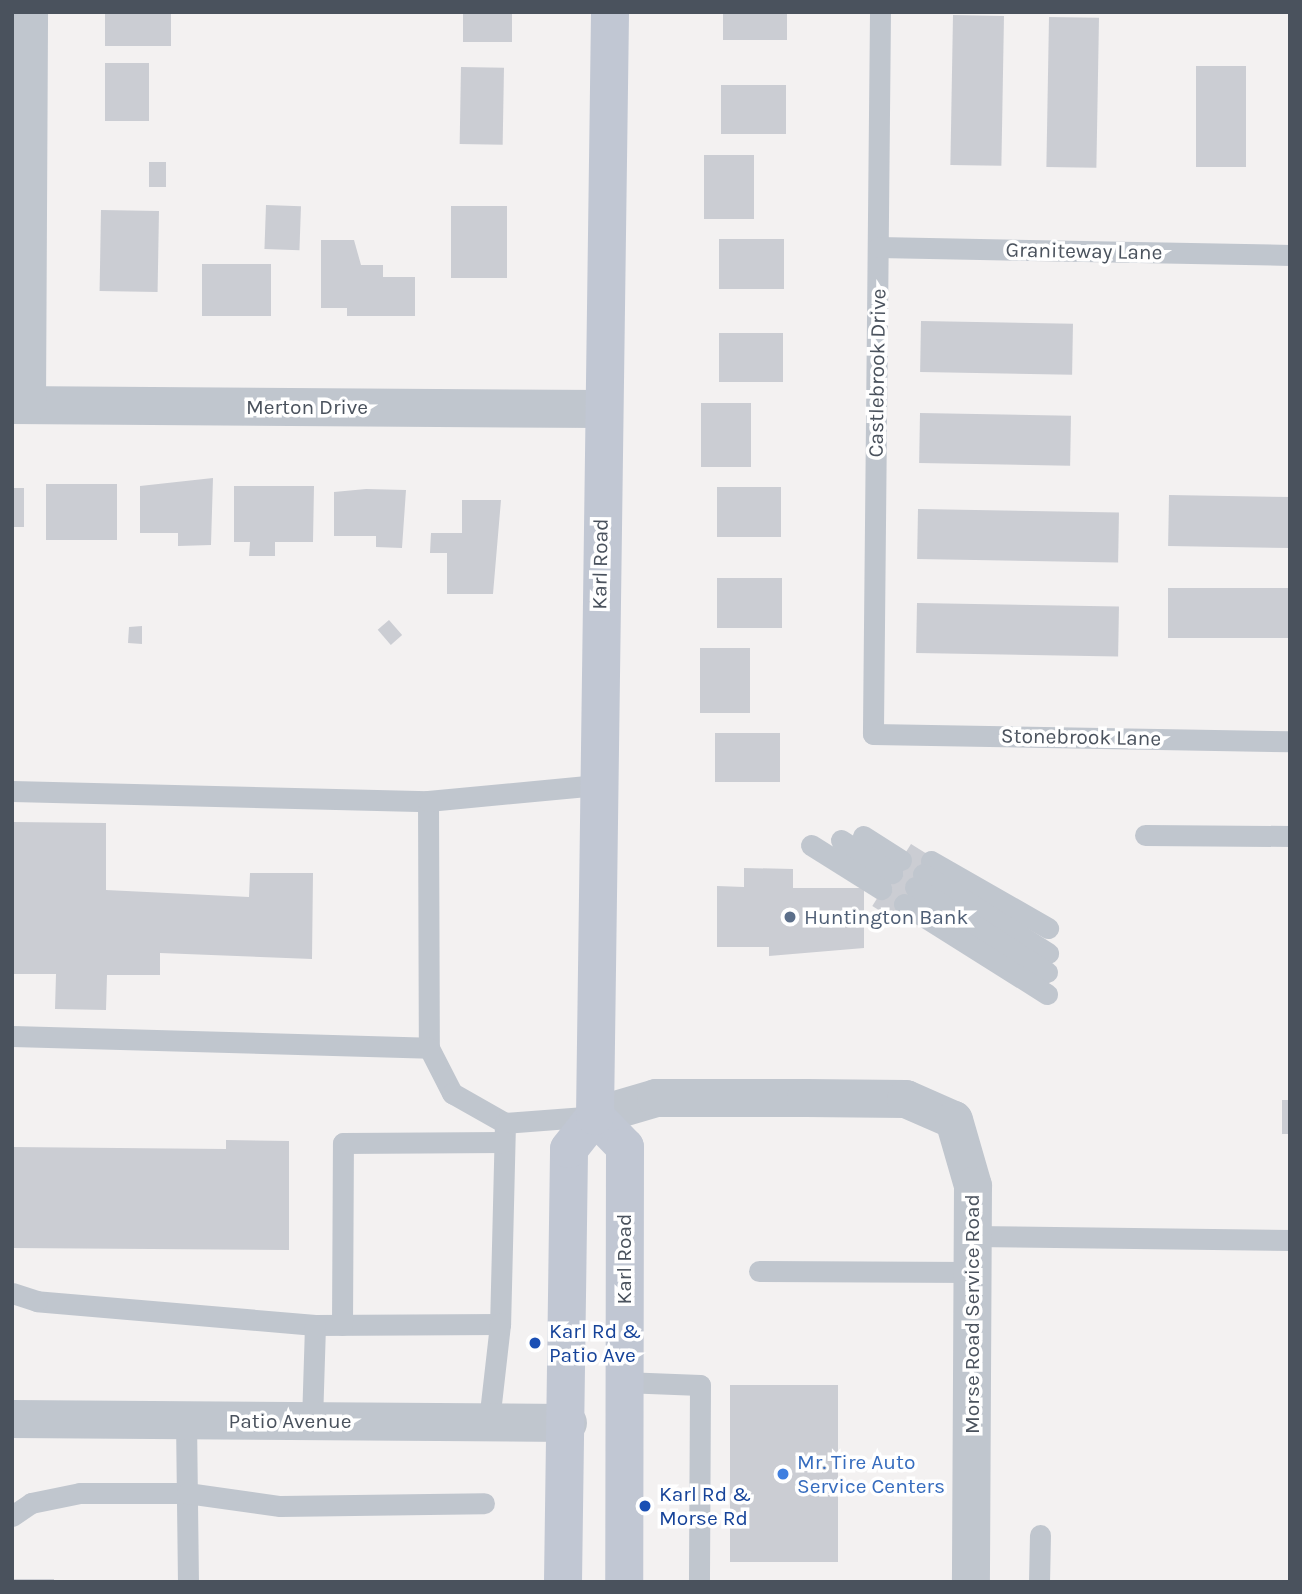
<!DOCTYPE html>
<style>
body{margin:0}
#map{position:relative;width:1302px;height:1594px;overflow:hidden;background:#f3f1f1;font-family:Karla,sans-serif}
div>[style]{position:absolute}
.building>*{inset:0;background:#cbcdd3;transform-origin:0 0}
.service>*{height:21px;margin:-10.5px;padding:0 10.5px;transform-origin:10.5px;border-radius:10.5px;background:#c0c6ce}
.minor>*{height:38px;margin:-19px;padding:0 19px;transform-origin:19px;border-radius:19px;background:#c0c6ce}
.secondary>*{height:38px;margin:-19px;padding:0 19px;transform-origin:19px;border-radius:19px;background:#c1c7d3}
.dots>*{width:19px;height:19px;translate:-50% -50%;box-sizing:border-box;border:4px solid #fff;border-radius:50%}
span{translate:-50% -50%;white-space:nowrap;text-align:center;line-height:1.15;-webkit-text-stroke:7px #fff;paint-order:stroke}
.street-label{font-size:21px;color:#4a525d}
.service-label{font-size:21px;color:#4e5e75}
.left{translate:0 -50%;text-align:left}
.transit-label{font-size:21px;color:#164399}
.shop-label{font-size:21px;color:#366cbe}
.frame{position:absolute;inset:0;border:14px solid #4a525d;pointer-events:none}
</style>
<div id="map">
<div class="building">
<div style="left:105px;top:12px;width:66px;height:34px"></div>
<div style="left:463px;top:12px;width:49px;height:30px"></div>
<div style="left:723px;top:12px;width:64px;height:28px"></div>
<div style="left:953px;top:15px;width:51px;height:150px;rotate:1deg"></div>
<div style="left:1049px;top:17px;width:50px;height:150px;rotate:1deg"></div>
<div style="left:105px;top:63px;width:44px;height:58px"></div>
<div style="left:1196px;top:66px;width:50px;height:101px"></div>
<div style="left:461px;top:67px;width:43px;height:77px;rotate:1deg"></div>
<div style="left:721px;top:85px;width:65px;height:49px"></div>
<div style="left:704px;top:155px;width:50px;height:64px"></div>
<div style="left:166px;top:162px;width:25px;height:17px;rotate:90deg"></div>
<div style="left:266px;top:205px;width:35px;height:44px;rotate:2deg"></div>
<div style="left:451px;top:206px;width:56px;height:72px"></div>
<div style="left:101px;top:210px;width:58px;height:81px;rotate:1deg"></div>
<div style="left:719px;top:239px;width:65px;height:50px"></div>
<div style="clip-path:polygon(321px 240px,354px 240px,361px 265px,383px 265px,383px 277px,415px 277px,415px 316px,347px 316px,347px 308px,321px 308px)"></div>
<div style="left:202px;top:264px;width:69px;height:52px"></div>
<div style="left:921px;top:321px;width:152px;height:51px;rotate:1deg"></div>
<div style="left:719px;top:333px;width:64px;height:49px"></div>
<div style="left:701px;top:403px;width:50px;height:64px"></div>
<div style="left:920px;top:413px;width:151px;height:50px;rotate:1deg"></div>
<div style="clip-path:polygon(213px 478px,211px 545px,178px 546px,178px 533px,140px 533px,140px 486px)"></div>
<div style="left:46px;top:484px;width:71px;height:56px"></div>
<div style="clip-path:polygon(234px 486px,314px 486px,313px 542px,275px 542px,275px 556px,249px 556px,250px 542px,234px 542px)"></div>
<div style="left:717px;top:487px;width:64px;height:50px"></div>
<div style="left:12px;top:488px;width:12px;height:39px"></div>
<div style="clip-path:polygon(366px 489px,406px 490px,402px 548px,376px 547px,376px 536px,334px 536px,334px 492px)"></div>
<div style="left:1169px;top:495px;width:121px;height:51px;rotate:1deg"></div>
<div style="clip-path:polygon(462px 500px,501px 500px,493px 594px,447px 594px,447px 553px,430px 553px,431px 533px,462px 533px)"></div>
<div style="left:918px;top:509px;width:201px;height:50px;rotate:1deg"></div>
<div style="left:717px;top:578px;width:65px;height:50px"></div>
<div style="left:1168px;top:588px;width:122px;height:50px"></div>
<div style="left:917px;top:603px;width:202px;height:50px;rotate:1deg"></div>
<div style="left:389px;top:620px;width:20px;height:15px;rotate:49deg"></div>
<div style="clip-path:polygon(142px 626px,142px 644px,128px 643px,129px 627px)"></div>
<div style="left:700px;top:648px;width:50px;height:65px"></div>
<div style="left:715px;top:733px;width:65px;height:49px"></div>
<div style="clip-path:polygon(12px 822px,106px 823px,106px 890px,249px 897px,250px 873px,313px 873px,312px 959px,160px 953px,160px 975px,107px 975px,106px 1010px,55px 1009px,56px 974px,12px 974px)"></div>
<div style="left:911px;top:844px;width:26px;height:73px;rotate:32deg"></div>
<div style="clip-path:polygon(744px 868px,793px 869px,793px 888px,864px 888px,864px 948px,769px 956px,769px 947px,717px 947px,717px 886px,744px 887px)"></div>
<div style="left:1282px;top:1100px;width:8px;height:34px"></div>
<div style="clip-path:polygon(226px 1140px,289px 1141px,289px 1250px,12px 1248px,12px 1147px,226px 1149px)"></div>
<div style="left:730px;top:1385px;width:108px;height:177px"></div>
<div style="left:12px;top:1579px;width:42px;height:3px"></div>
</div>
<div class="service">
<div style="left:880px;top:12px;width:722px;rotate:90.56deg"></div>
<div style="left:873px;top:734px;width:417px;rotate:1deg"></div>
<div style="left:878px;top:247px;width:412px;rotate:1.1deg"></div>
<div style="left:12px;top:791px;width:416px;rotate:1.4deg"></div>
<div style="left:428px;top:801px;width:247px;rotate:89.8deg"></div>
<div style="left:428px;top:801px;width:170px;rotate:-5.4deg"></div>
<div style="left:1145px;top:835px;width:145px;rotate:0.4deg"></div>
<div style="left:863px;top:836px;width:45px;rotate:32.3deg"></div>
<div style="left:841px;top:840px;width:61px;rotate:32.9deg"></div>
<div style="left:811px;top:845px;width:83px;rotate:32.2deg"></div>
<div style="left:931px;top:861px;width:135px;rotate:29.8deg"></div>
<div style="left:923px;top:874px;width:148px;rotate:32.3deg"></div>
<div style="left:915px;top:887px;width:157px;rotate:32.8deg"></div>
<div style="left:904px;top:904px;width:169px;rotate:32.2deg"></div>
<div style="left:12px;top:1036px;width:417px;rotate:1.6deg"></div>
<div style="left:429px;top:1048px;width:51px;rotate:62.9deg"></div>
<div style="left:452px;top:1093px;width:61px;rotate:29.5deg"></div>
<div style="left:505px;top:1123px;width:201px;rotate:91.4deg"></div>
<div style="left:500px;top:1324px;width:185px;rotate:179.7deg"></div>
<div style="left:315px;top:1325px;width:279px;rotate:-175.1deg"></div>
<div style="left:37px;top:1301px;width:26px;rotate:-162deg"></div>
<div style="left:505px;top:1123px;width:90px;rotate:-4.4deg"></div>
<div style="left:972px;top:1236px;width:318px;rotate:0.7deg"></div>
<div style="left:759px;top:1271px;width:213px;rotate:0.3deg"></div>
<div style="left:342px;top:1325px;width:182px;rotate:-89.7deg"></div>
<div style="left:343px;top:1143px;width:161px;rotate:-0.4deg"></div>
<div style="left:623px;top:1382px;width:77px;rotate:2.2deg"></div>
<div style="left:700px;top:1385px;width:197px;rotate:90.3deg"></div>
<div style="left:186px;top:1420px;width:162px;rotate:89.3deg"></div>
<div style="left:312px;top:1421px;width:96px;rotate:-88.2deg"></div>
<div style="left:489px;top:1421px;width:98px;rotate:-83.5deg"></div>
<div style="left:12px;top:1516px;width:23px;rotate:-34deg"></div>
<div style="left:31px;top:1503px;width:50px;rotate:-11.5deg"></div>
<div style="left:80px;top:1493px;width:107px"></div>
<div style="left:187px;top:1493px;width:94px;rotate:8deg"></div>
<div style="left:280px;top:1506px;width:204px;rotate:-0.8deg"></div>
<div style="left:1039px;top:1582px;width:47px;rotate:-88.8deg"></div>
</div>
<div class="minor">
<div style="left:12px;top:405px;width:590px;rotate:0.39deg"></div>
<div style="left:27px;top:405px;width:393px;rotate:-89.7deg"></div>
<div style="left:595px;top:1116px;width:64px;rotate:-16.4deg"></div>
<div style="left:656px;top:1098px;width:150px"></div>
<div style="left:806px;top:1098px;width:100px;rotate:0.6deg"></div>
<div style="left:906px;top:1099px;width:52px;rotate:23.6deg"></div>
<div style="left:954px;top:1120px;width:69px;rotate:73.9deg"></div>
<div style="left:973px;top:1186px;width:396px;rotate:90.3deg"></div>
<div style="left:12px;top:1419px;width:556px;rotate:0.41deg"></div>
</div>
<div class="secondary">
<div style="left:595px;top:1116px;width:43px;rotate:45.9deg"></div>
<div style="left:625px;top:1147px;width:435px;rotate:90.1deg"></div>
<div style="left:563px;top:1582px;width:433px;rotate:-89.2deg"></div>
<div style="left:569px;top:1149px;width:42px;rotate:-51.8deg"></div>
<div style="left:595px;top:1116px;width:1104px;rotate:-89.22deg"></div>
</div>
<div class="dots">
<div style="left:790px;top:917px;background:#5c6f8a"></div>
<div style="left:535px;top:1343px;background:#1a4fb4"></div>
<div style="left:783px;top:1474px;background:#3f7fe0"></div>
<div style="left:645px;top:1506px;background:#1a4fb4"></div>
</div>
<div class="street-label">
<span style="left:1084px;top:251px;rotate:1deg">Graniteway Lane</span>
<span style="left:877px;top:373px;rotate:-89deg">Castlebrook Drive</span>
<span style="left:307px;top:407px">Merton Drive</span>
<span style="left:600px;top:564px;rotate:-89deg">Karl Road</span>
<span style="left:1081px;top:737px;rotate:1deg">Stonebrook Lane</span>
<span style="left:624px;top:1259px;rotate:-90deg">Karl Road</span>
<span style="left:972px;top:1314px;rotate:-90deg">Morse Road Service Road</span>
<span style="left:290px;top:1421px">Patio Avenue</span>
</div>
<div class="service-label">
<span class="left" style="left:804px;top:917px">Huntington Bank</span>
</div>
<div class="transit-label">
<span class="left" style="left:549px;top:1343px">Karl Rd &amp;<br>Patio Ave</span>
<span class="left" style="left:659px;top:1506px">Karl Rd &amp;<br>Morse Rd</span>
</div>
<div class="shop-label">
<span class="left" style="left:797px;top:1474px">Mr. Tire Auto<br>Service Centers</span>
</div>
<div class="frame"></div>
</div>
